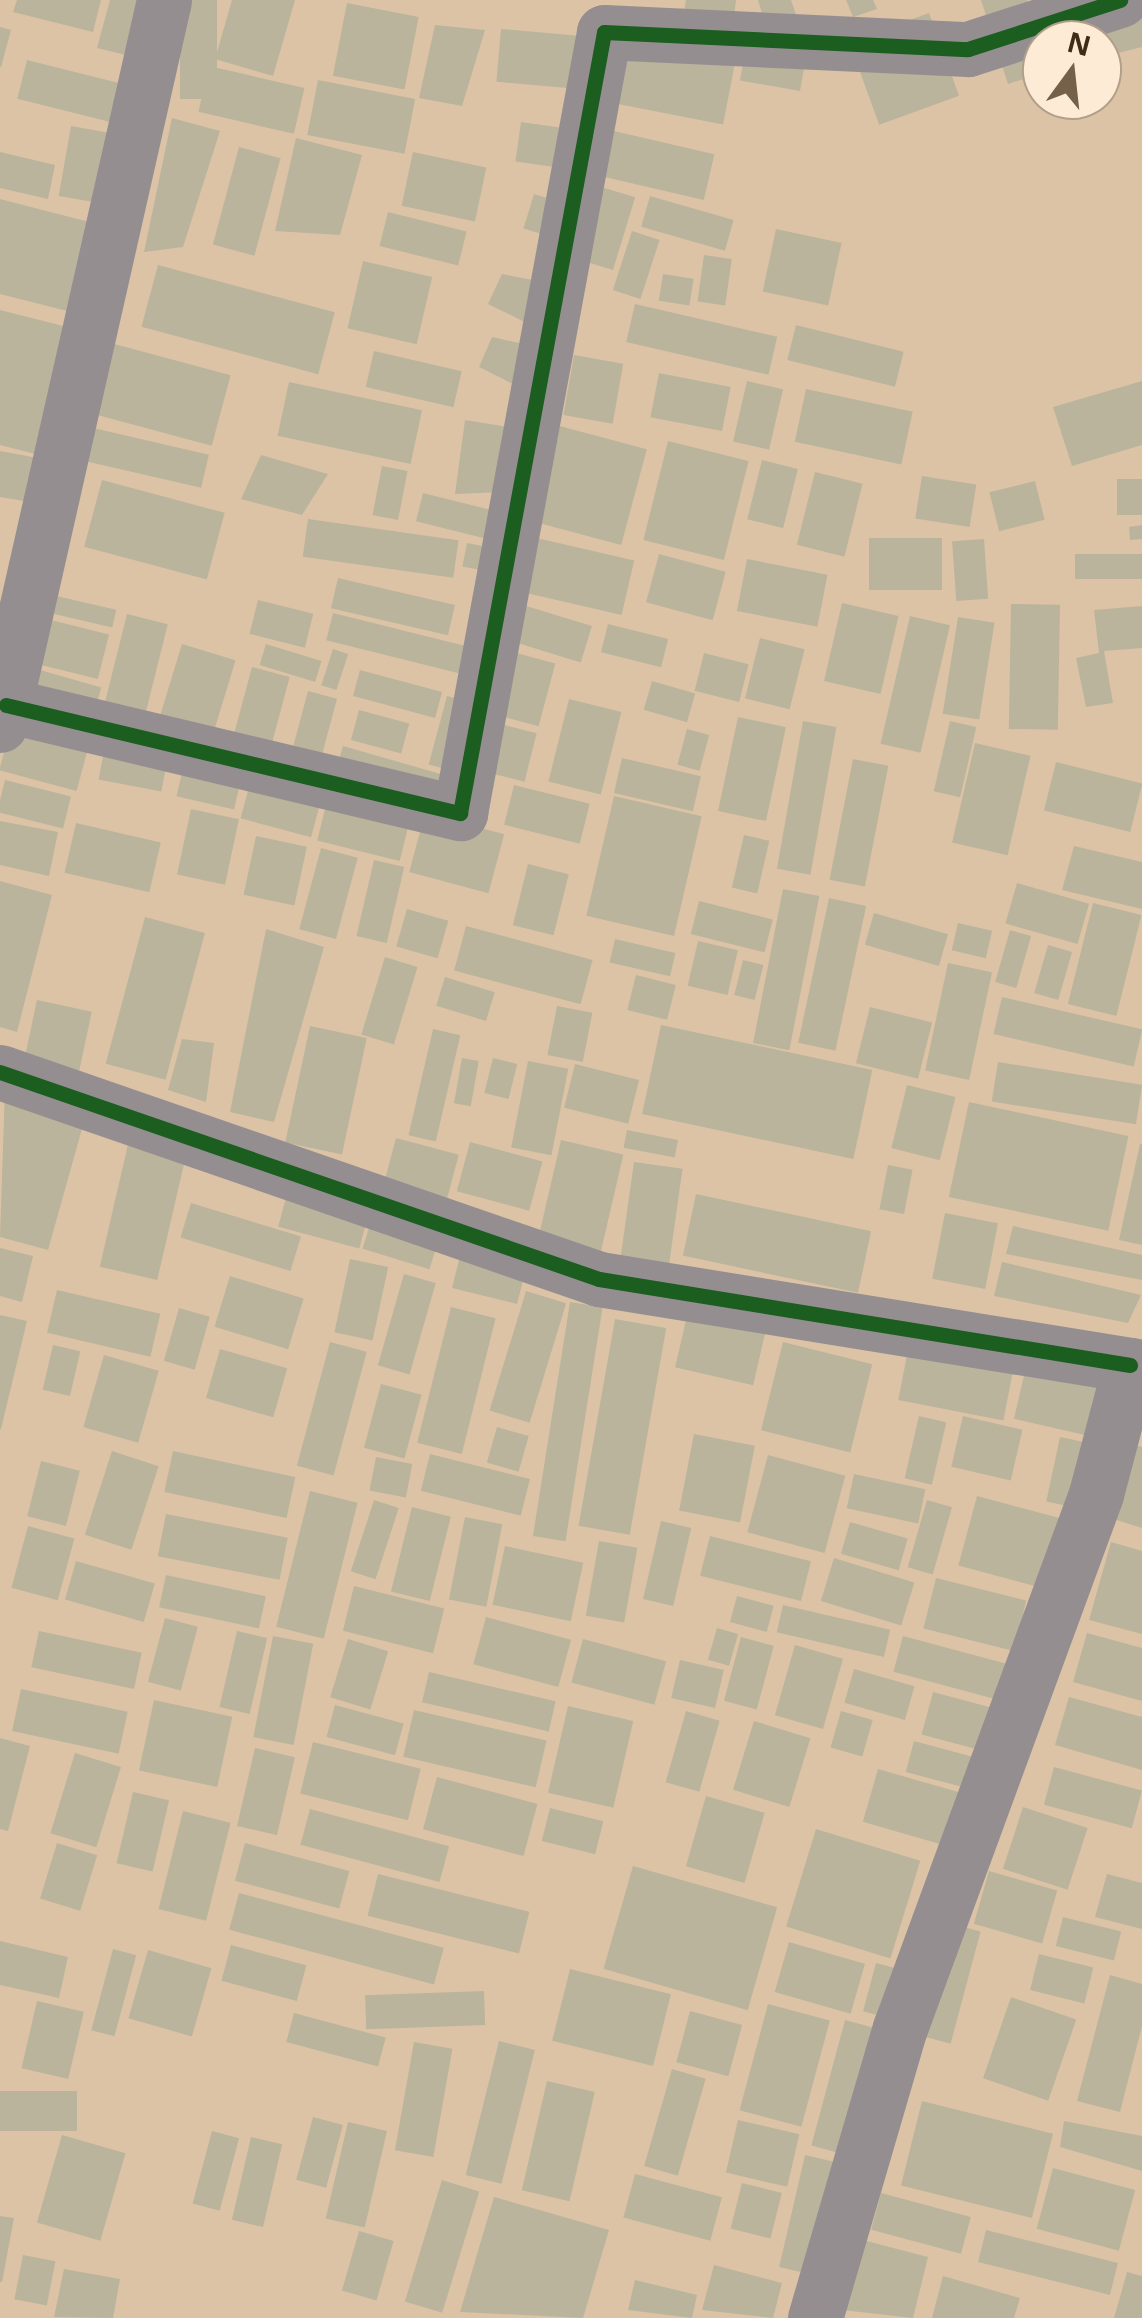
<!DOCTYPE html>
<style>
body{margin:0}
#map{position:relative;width:1142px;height:2318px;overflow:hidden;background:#dcc3a6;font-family:"Noto Sans",sans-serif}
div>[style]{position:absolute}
.building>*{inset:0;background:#bab49c;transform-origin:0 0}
.minor>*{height:55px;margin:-27.5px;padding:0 27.5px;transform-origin:27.5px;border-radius:27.5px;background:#958e91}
.cycleway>*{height:15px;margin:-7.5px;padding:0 7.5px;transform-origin:7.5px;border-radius:7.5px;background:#1b5e20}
span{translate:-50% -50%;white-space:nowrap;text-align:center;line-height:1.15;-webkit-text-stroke:9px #feebd6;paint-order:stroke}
.north{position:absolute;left:1022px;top:20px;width:100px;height:100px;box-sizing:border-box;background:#feebd6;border:2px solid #b19f8a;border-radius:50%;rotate:15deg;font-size:28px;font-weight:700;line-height:40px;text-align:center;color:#3e2c17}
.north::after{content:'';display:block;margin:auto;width:35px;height:45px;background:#756149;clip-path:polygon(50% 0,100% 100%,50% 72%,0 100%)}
</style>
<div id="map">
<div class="building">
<div style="clip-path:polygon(17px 0,101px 0,93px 32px,13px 12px)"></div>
<div style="clip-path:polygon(110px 0,148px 0,134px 57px,97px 48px)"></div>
<div style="left:180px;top:0;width:37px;height:99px"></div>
<div style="clip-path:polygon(232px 0,295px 0,273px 76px,215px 59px)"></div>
<div style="clip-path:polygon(686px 0,736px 0,734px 16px,684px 11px)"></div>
<div style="clip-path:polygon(758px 0,791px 0,800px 26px,769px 36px)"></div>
<div style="clip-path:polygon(846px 0,873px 0,877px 9px,853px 17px)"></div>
<div style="clip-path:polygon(981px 0,1027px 0,1047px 40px,1042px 73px,1008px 84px)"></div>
<div style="clip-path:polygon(1142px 0,1142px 47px,1102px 57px,1102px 40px,1060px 40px)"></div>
<div style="left:347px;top:3px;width:73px;height:74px;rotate:11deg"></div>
<div style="left:929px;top:13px;width:88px;height:85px;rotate:70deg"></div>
<div style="clip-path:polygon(435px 25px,485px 30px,462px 106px,419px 98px)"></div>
<div style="clip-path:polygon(0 27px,11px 30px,1px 67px,0 67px)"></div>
<div style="left:501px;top:29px;width:97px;height:53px;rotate:5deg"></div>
<div style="left:619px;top:36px;width:119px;height:67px;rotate:11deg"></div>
<div style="left:746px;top:46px;width:61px;height:35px;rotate:10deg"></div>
<div style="left:27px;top:60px;width:106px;height:40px;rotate:14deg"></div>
<div style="left:209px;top:66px;width:98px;height:47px;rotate:13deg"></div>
<div style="left:318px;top:80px;width:99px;height:56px;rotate:11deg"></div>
<div style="clip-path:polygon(172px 118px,220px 131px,183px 247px,144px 252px)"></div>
<div style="left:521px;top:122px;width:50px;height:40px;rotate:8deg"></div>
<div style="left:71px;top:126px;width:50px;height:71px;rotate:10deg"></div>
<div style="left:614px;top:131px;width:103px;height:47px;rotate:13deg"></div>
<div style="clip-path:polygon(296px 138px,362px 155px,340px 235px,275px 231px)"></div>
<div style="left:239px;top:147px;width:43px;height:101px;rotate:15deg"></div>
<div style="clip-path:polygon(0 152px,55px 165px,48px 199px,0 188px)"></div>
<div style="left:413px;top:152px;width:75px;height:55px;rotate:12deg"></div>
<div style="left:595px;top:185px;width:42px;height:76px;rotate:17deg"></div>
<div style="left:534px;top:194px;width:34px;height:36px;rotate:17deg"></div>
<div style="left:650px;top:196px;width:87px;height:32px;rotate:16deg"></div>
<div style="clip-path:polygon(0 199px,97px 224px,75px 313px,0 294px)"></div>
<div style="left:388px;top:212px;width:81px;height:35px;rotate:14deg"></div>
<div style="left:776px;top:229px;width:67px;height:64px;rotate:12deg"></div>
<div style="left:632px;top:231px;width:29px;height:62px;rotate:18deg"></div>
<div style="left:704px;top:255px;width:28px;height:47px;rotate:8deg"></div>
<div style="left:363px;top:261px;width:71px;height:69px;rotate:13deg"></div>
<div style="left:158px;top:265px;width:183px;height:64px;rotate:15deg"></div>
<div style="clip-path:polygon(502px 274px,538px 281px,531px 325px,488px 304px)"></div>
<div style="left:663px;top:274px;width:31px;height:27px;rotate:9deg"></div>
<div style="left:635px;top:304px;width:146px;height:39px;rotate:13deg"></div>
<div style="clip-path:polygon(0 310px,79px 330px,47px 457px,0 445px)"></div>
<div style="left:796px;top:325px;width:111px;height:36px;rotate:14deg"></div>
<div style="clip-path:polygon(492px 337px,528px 345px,521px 388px,479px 367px)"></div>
<div style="left:107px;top:342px;width:128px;height:73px;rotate:15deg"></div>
<div style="left:374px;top:351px;width:90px;height:37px;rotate:13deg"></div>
<div style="left:574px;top:355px;width:50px;height:61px;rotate:10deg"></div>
<div style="left:659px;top:373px;width:73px;height:45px;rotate:11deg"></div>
<div style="left:747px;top:381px;width:37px;height:62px;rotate:13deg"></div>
<div style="clip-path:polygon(1142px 381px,1142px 445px,1072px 466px,1053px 407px)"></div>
<div style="left:289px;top:382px;width:136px;height:55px;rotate:12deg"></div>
<div style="left:806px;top:389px;width:109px;height:54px;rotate:12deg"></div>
<div style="clip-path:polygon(465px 420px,514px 428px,503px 492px,455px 494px)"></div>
<div style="left:556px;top:425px;width:94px;height:99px;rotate:15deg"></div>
<div style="left:89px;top:427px;width:123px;height:34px;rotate:13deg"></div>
<div style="left:668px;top:441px;width:83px;height:102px;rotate:14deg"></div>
<div style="clip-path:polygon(0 451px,43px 459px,36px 503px,0 497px)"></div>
<div style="clip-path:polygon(261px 455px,328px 474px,302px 515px,241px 499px)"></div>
<div style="left:762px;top:460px;width:37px;height:61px;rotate:14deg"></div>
<div style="left:382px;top:466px;width:26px;height:50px;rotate:11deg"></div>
<div style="left:815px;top:472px;width:49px;height:75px;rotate:14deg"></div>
<div style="left:922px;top:476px;width:55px;height:43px;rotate:9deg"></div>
<div style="left:1117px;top:479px;width:25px;height:36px"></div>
<div style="left:102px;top:480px;width:127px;height:69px;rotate:15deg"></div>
<div style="left:1035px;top:481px;width:40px;height:47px;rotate:76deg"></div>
<div style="left:423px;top:493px;width:85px;height:29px;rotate:14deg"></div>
<div style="left:308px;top:519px;width:152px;height:38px;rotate:8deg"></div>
<div style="clip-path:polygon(1142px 525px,1142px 539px,1130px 540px,1129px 527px)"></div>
<div style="left:528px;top:536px;width:109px;height:56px;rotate:13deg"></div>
<div style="left:869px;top:538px;width:73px;height:52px"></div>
<div style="left:984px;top:539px;width:60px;height:32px;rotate:86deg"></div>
<div style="left:467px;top:543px;width:37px;height:24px;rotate:11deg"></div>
<div style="left:659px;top:554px;width:69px;height:50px;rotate:15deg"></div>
<div style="left:1142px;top:554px;width:25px;height:67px;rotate:90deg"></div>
<div style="left:747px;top:559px;width:82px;height:53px;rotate:11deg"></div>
<div style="left:338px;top:578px;width:120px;height:31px;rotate:13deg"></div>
<div style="left:52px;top:595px;width:66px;height:18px;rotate:13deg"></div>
<div style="left:258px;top:600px;width:57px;height:35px;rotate:14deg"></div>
<div style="left:842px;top:603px;width:58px;height:80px;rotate:13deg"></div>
<div style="left:1011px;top:604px;width:49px;height:125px;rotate:1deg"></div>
<div style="left:523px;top:605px;width:72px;height:38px;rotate:17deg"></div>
<div style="clip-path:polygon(1142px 606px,1142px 648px,1104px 651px,1113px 703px,1086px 707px,1076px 658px,1099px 653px,1094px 610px)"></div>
<div style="left:333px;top:613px;width:150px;height:28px;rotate:14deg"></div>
<div style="left:127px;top:614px;width:42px;height:107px;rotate:14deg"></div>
<div style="left:910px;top:616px;width:41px;height:131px;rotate:13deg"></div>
<div style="left:958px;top:617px;width:37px;height:98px;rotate:9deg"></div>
<div style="left:43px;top:618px;width:68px;height:46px;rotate:14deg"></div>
<div style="left:608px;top:624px;width:62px;height:29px;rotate:14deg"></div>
<div style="left:760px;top:638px;width:46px;height:62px;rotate:14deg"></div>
<div style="left:182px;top:644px;width:56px;height:95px;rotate:17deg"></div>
<div style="left:266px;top:644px;width:58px;height:22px;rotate:17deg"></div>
<div style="left:333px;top:649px;width:16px;height:38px;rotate:18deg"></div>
<div style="left:509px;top:651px;width:48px;height:65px;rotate:15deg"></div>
<div style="left:704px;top:653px;width:46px;height:39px;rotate:14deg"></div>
<div style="left:252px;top:667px;width:39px;height:86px;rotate:15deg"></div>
<div style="left:33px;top:668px;width:71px;height:36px;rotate:16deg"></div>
<div style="left:360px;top:670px;width:85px;height:27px;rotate:15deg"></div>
<div style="left:652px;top:681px;width:45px;height:30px;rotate:16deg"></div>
<div style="left:308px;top:691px;width:30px;height:75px;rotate:15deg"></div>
<div style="left:447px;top:696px;width:27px;height:71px;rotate:15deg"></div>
<div style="left:569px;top:699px;width:54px;height:85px;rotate:14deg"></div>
<div style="left:359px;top:710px;width:52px;height:31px;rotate:15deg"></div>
<div style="left:738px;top:717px;width:49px;height:96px;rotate:12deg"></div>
<div style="left:13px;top:719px;width:80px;height:53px;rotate:15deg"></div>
<div style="left:803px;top:721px;width:34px;height:150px;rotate:10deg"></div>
<div style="left:950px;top:721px;width:27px;height:72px;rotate:13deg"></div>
<div style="left:492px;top:722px;width:46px;height:50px;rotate:14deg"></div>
<div style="left:687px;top:729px;width:23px;height:37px;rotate:15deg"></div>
<div style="left:975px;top:743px;width:57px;height:102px;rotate:13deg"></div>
<div style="left:105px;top:746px;width:64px;height:34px;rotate:11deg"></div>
<div style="left:343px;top:746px;width:117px;height:28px;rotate:16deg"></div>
<div style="left:622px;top:758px;width:81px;height:36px;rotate:13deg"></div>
<div style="left:853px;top:759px;width:36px;height:123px;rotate:11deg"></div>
<div style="left:1056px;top:762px;width:89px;height:50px;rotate:14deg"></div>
<div style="left:184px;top:764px;width:59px;height:33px;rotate:13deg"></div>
<div style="left:253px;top:772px;width:73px;height:48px;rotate:15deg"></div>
<div style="left:5px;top:780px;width:68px;height:33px;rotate:14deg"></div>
<div style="left:514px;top:785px;width:78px;height:41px;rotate:14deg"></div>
<div style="left:330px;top:789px;width:85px;height:53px;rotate:14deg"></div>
<div style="left:614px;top:796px;width:90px;height:123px;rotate:13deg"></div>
<div style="left:191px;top:809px;width:49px;height:67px;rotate:12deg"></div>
<div style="left:425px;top:813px;width:82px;height:61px;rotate:15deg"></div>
<div style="clip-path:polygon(0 821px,58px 832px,49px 876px,0 865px)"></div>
<div style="left:76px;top:823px;width:87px;height:51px;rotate:13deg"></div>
<div style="left:744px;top:835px;width:26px;height:54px;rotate:13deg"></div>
<div style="left:256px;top:836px;width:52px;height:60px;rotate:12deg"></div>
<div style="clip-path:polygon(1074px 846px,1142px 862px,1142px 909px,1062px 890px)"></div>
<div style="left:321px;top:848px;width:38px;height:84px;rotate:15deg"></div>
<div style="left:374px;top:860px;width:31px;height:78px;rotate:13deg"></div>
<div style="left:528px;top:864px;width:42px;height:63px;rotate:14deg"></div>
<div style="clip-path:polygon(0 881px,52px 895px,17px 1032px,0 1027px)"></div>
<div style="left:1017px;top:883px;width:75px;height:42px;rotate:16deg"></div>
<div style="left:783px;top:889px;width:37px;height:157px;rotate:11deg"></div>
<div style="left:829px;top:898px;width:38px;height:148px;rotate:12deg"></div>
<div style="left:699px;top:901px;width:76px;height:34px;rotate:14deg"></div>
<div style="left:1093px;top:903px;width:50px;height:104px;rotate:14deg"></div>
<div style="left:407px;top:909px;width:43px;height:39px;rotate:16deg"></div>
<div style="left:874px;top:913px;width:77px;height:33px;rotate:16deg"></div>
<div style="left:145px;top:917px;width:62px;height:152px;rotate:15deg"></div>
<div style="left:958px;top:923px;width:35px;height:28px;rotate:13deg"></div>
<div style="left:466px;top:926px;width:131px;height:46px;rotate:15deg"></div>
<div style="clip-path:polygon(266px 929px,324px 947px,274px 1122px,230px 1112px)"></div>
<div style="left:1010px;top:930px;width:22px;height:54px;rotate:16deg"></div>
<div style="left:615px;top:939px;width:62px;height:24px;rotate:13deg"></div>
<div style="left:698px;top:941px;width:41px;height:46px;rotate:13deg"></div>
<div style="left:1048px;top:945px;width:25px;height:50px;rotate:16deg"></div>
<div style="left:385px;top:957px;width:34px;height:81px;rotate:17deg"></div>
<div style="left:743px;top:960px;width:21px;height:36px;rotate:14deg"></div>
<div style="left:948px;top:963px;width:45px;height:110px;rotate:12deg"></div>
<div style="left:636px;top:975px;width:41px;height:36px;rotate:14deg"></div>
<div style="left:445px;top:977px;width:52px;height:30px;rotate:17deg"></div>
<div style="left:1002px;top:997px;width:144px;height:38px;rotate:13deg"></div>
<div style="left:37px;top:1000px;width:56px;height:83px;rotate:12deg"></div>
<div style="left:557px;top:1006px;width:36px;height:50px;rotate:11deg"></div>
<div style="left:870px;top:1007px;width:64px;height:58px;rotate:14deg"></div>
<div style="left:661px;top:1025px;width:216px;height:91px;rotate:12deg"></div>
<div style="left:310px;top:1026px;width:58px;height:119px;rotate:12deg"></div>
<div style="left:433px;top:1029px;width:28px;height:109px;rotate:13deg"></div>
<div style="clip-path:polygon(182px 1039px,214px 1043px,206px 1102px,168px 1090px)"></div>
<div style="left:462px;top:1058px;width:17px;height:46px;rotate:10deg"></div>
<div style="left:493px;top:1058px;width:25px;height:36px;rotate:14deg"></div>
<div style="left:528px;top:1061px;width:41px;height:88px;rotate:11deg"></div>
<div style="left:998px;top:1062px;width:146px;height:40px;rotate:9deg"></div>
<div style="left:575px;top:1064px;width:66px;height:45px;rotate:14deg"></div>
<div style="left:907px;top:1085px;width:50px;height:65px;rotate:14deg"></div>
<div style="clip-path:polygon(5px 1088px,87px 1111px,48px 1250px,0 1237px)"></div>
<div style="left:969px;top:1102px;width:163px;height:97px;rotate:12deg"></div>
<div style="left:627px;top:1130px;width:52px;height:18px;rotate:11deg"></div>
<div style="left:396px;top:1138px;width:65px;height:52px;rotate:15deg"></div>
<div style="left:129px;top:1140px;width:59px;height:130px;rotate:13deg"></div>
<div style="left:561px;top:1140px;width:64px;height:101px;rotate:13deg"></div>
<div style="left:470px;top:1142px;width:75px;height:51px;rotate:15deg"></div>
<div style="clip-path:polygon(1140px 1144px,1142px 1144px,1142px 1245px,1119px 1240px)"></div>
<div style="left:634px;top:1162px;width:49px;height:100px;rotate:8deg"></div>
<div style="left:888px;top:1165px;width:25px;height:45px;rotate:11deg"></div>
<div style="left:288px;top:1190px;width:84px;height:38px;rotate:15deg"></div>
<div style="left:696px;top:1194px;width:179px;height:63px;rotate:12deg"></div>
<div style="left:191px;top:1203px;width:115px;height:36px;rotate:17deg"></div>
<div style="left:945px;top:1213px;width:54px;height:67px;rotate:11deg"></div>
<div style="left:371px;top:1221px;width:70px;height:29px;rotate:17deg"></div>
<div style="clip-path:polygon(1013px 1226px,1142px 1255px,1142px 1280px,1006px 1254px)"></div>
<div style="clip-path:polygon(0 1248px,33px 1256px,22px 1302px,0 1296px)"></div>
<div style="left:461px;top:1252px;width:67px;height:37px;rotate:14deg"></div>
<div style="left:350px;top:1259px;width:39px;height:75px;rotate:12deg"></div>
<div style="clip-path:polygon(1002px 1262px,1141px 1295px,1128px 1323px,994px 1296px)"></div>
<div style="left:404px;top:1274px;width:33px;height:95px;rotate:16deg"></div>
<div style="left:230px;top:1276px;width:77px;height:53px;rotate:17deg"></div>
<div style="left:57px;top:1290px;width:106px;height:44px;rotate:13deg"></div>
<div style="left:526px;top:1291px;width:42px;height:125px;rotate:17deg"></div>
<div style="left:570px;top:1302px;width:33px;height:237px;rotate:9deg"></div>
<div style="left:690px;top:1303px;width:80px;height:66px;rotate:13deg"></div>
<div style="left:451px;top:1307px;width:46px;height:140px;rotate:14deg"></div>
<div style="left:179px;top:1308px;width:32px;height:55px;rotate:16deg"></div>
<div style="clip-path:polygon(0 1315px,27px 1321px,1px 1429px,0 1429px)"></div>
<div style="left:615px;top:1319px;width:52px;height:210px;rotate:10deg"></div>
<div style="left:330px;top:1342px;width:38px;height:128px;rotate:15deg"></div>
<div style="left:783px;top:1342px;width:92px;height:91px;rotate:14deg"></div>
<div style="left:53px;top:1345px;width:28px;height:46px;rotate:13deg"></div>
<div style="left:220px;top:1349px;width:70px;height:51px;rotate:16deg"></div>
<div style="left:908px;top:1350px;width:107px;height:51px;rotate:11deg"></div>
<div style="left:104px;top:1355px;width:57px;height:75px;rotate:16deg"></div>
<div style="left:1025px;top:1371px;width:86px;height:49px;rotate:13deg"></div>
<div style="left:381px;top:1384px;width:42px;height:66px;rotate:15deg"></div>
<div style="left:919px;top:1416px;width:28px;height:64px;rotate:13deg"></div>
<div style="left:963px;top:1416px;width:61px;height:52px;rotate:13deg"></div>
<div style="left:497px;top:1427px;width:33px;height:37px;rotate:16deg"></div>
<div style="left:694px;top:1434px;width:62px;height:78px;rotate:11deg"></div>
<div style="left:1060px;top:1437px;width:35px;height:66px;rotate:12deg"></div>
<div style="clip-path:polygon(1132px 1444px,1142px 1447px,1142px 1528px,1110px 1518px)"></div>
<div style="left:112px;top:1451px;width:49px;height:88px;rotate:18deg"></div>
<div style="left:173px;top:1451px;width:125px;height:42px;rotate:12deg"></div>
<div style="left:430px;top:1454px;width:103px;height:38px;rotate:14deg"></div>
<div style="left:768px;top:1455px;width:80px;height:80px;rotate:15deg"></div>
<div style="left:376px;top:1457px;width:37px;height:34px;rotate:11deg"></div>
<div style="left:41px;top:1461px;width:40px;height:57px;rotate:14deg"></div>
<div style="left:854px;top:1474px;width:73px;height:35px;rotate:12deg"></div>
<div style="left:310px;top:1491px;width:49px;height:140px;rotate:14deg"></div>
<div style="left:977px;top:1496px;width:99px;height:72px;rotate:15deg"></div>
<div style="left:374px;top:1500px;width:26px;height:75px;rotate:18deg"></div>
<div style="left:927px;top:1500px;width:26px;height:70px;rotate:16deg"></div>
<div style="left:412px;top:1507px;width:40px;height:87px;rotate:14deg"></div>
<div style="left:166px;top:1514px;width:124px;height:43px;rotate:11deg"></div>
<div style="left:465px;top:1517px;width:38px;height:84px;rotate:11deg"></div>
<div style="left:661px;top:1521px;width:31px;height:80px;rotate:13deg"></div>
<div style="left:850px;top:1522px;width:60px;height:33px;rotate:16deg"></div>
<div style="left:28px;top:1526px;width:48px;height:64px;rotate:15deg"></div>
<div style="left:710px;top:1536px;width:104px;height:41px;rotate:14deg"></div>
<div style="left:599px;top:1541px;width:39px;height:76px;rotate:10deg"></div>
<div style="clip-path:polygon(1111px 1542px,1142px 1551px,1142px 1634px,1089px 1620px)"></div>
<div style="left:505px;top:1546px;width:80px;height:60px;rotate:12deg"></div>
<div style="left:834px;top:1558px;width:84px;height:45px;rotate:17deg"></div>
<div style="left:76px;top:1561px;width:82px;height:40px;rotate:16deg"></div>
<div style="left:166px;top:1575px;width:102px;height:33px;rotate:12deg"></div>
<div style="left:936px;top:1578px;width:93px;height:52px;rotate:14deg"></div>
<div style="left:354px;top:1586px;width:93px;height:46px;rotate:14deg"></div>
<div style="left:737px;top:1596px;width:38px;height:27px;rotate:15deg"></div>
<div style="left:783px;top:1605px;width:110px;height:28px;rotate:13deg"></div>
<div style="left:486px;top:1617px;width:88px;height:49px;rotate:15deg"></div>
<div style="left:165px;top:1618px;width:34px;height:66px;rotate:15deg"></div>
<div style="left:717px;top:1628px;width:22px;height:33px;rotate:16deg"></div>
<div style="left:39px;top:1631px;width:105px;height:37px;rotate:12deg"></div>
<div style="left:237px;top:1631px;width:31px;height:78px;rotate:13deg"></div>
<div style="clip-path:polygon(1087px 1633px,1142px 1648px,1142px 1701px,1073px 1682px)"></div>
<div style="left:273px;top:1636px;width:41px;height:103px;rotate:11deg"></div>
<div style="left:903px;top:1636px;width:109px;height:37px;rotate:15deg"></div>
<div style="left:741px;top:1637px;width:34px;height:66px;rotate:15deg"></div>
<div style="left:348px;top:1639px;width:42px;height:61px;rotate:17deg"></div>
<div style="left:583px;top:1639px;width:86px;height:45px;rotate:15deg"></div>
<div style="left:795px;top:1645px;width:50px;height:73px;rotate:16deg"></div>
<div style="left:680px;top:1660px;width:45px;height:39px;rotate:13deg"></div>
<div style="left:854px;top:1669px;width:63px;height:35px;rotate:16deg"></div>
<div style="left:429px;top:1672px;width:130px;height:31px;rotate:13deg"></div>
<div style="left:21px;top:1689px;width:109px;height:43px;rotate:12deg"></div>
<div style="left:933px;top:1692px;width:61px;height:44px;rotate:15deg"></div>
<div style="clip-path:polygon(1069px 1697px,1142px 1717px,1142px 1770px,1055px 1745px)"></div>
<div style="left:154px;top:1700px;width:80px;height:72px;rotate:12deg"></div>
<div style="left:335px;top:1705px;width:71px;height:33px;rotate:15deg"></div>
<div style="left:568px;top:1706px;width:67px;height:89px;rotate:13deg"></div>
<div style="left:414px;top:1710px;width:136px;height:48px;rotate:13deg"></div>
<div style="left:686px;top:1711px;width:35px;height:74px;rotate:16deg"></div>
<div style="left:841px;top:1711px;width:33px;height:38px;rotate:16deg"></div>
<div style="left:754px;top:1721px;width:59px;height:72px;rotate:17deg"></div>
<div style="clip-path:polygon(0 1738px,30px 1746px,8px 1831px,0 1829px)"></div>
<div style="left:914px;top:1741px;width:77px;height:32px;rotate:15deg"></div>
<div style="left:313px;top:1742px;width:111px;height:53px;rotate:14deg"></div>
<div style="left:255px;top:1748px;width:41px;height:80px;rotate:13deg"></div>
<div style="left:75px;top:1753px;width:48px;height:84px;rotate:17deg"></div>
<div style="left:1054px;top:1767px;width:91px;height:39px;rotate:15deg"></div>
<div style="left:878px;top:1769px;width:99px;height:55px;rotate:16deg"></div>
<div style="left:437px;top:1777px;width:104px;height:54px;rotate:15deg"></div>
<div style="left:133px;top:1792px;width:37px;height:73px;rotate:13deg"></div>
<div style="left:706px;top:1796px;width:61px;height:73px;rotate:16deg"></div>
<div style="left:1023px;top:1807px;width:68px;height:65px;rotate:18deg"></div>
<div style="left:550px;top:1808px;width:55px;height:34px;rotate:14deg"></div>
<div style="left:310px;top:1809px;width:144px;height:37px;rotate:15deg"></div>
<div style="left:183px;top:1811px;width:49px;height:101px;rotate:14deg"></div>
<div style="left:816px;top:1829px;width:109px;height:102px;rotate:17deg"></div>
<div style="left:57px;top:1843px;width:42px;height:58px;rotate:17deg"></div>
<div style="left:245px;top:1843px;width:108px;height:39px;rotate:15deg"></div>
<div style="left:633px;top:1866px;width:150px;height:107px;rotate:16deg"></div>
<div style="left:989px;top:1871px;width:71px;height:55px;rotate:16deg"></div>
<div style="left:378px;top:1874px;width:156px;height:43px;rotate:14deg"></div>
<div style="clip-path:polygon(1107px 1874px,1142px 1883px,1142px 1929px,1095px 1917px)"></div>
<div style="left:239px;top:1893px;width:212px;height:38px;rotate:15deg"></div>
<div style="left:1063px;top:1917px;width:60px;height:30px;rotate:14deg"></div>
<div style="left:941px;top:1921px;width:41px;height:116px;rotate:15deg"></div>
<div style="clip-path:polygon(0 1941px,68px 1957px,59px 1998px,0 1985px)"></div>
<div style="left:789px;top:1942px;width:79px;height:52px;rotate:16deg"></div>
<div style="left:231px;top:1945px;width:78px;height:37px;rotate:15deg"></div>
<div style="left:113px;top:1949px;width:24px;height:84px;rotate:15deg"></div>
<div style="left:148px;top:1950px;width:66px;height:71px;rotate:16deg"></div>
<div style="left:1039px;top:1954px;width:56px;height:37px;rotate:14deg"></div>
<div style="left:876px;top:1963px;width:30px;height:50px;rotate:15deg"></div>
<div style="left:570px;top:1969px;width:104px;height:74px;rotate:14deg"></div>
<div style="clip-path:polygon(1110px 1975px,1142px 1984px,1142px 2026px,1120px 2112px,1077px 2101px)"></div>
<div style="left:484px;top:1991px;width:34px;height:119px;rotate:88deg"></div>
<div style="left:1011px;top:1997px;width:69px;height:86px;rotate:19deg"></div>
<div style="left:37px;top:2001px;width:48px;height:69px;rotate:13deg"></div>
<div style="left:768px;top:2004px;width:64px;height:110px;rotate:15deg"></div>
<div style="left:690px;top:2011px;width:54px;height:53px;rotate:15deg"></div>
<div style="left:294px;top:2013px;width:95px;height:30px;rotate:15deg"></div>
<div style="left:845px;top:2020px;width:38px;height:130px;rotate:15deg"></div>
<div style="left:499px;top:2041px;width:37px;height:138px;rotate:14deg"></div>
<div style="left:414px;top:2042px;width:39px;height:110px;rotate:10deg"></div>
<div style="left:672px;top:2069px;width:35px;height:101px;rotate:16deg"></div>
<div style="left:547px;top:2081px;width:49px;height:112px;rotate:13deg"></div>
<div style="left:0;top:2091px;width:77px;height:40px"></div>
<div style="left:922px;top:2101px;width:135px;height:87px;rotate:14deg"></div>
<div style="left:313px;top:2117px;width:31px;height:65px;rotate:15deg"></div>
<div style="left:738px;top:2120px;width:63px;height:54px;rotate:13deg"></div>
<div style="clip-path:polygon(1064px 2121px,1142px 2136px,1142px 2171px,1060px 2147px)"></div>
<div style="left:348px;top:2122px;width:40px;height:99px;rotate:13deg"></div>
<div style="left:212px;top:2131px;width:28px;height:75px;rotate:15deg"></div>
<div style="left:62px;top:2135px;width:66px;height:91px;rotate:16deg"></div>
<div style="left:251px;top:2137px;width:32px;height:85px;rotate:13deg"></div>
<div style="left:805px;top:2155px;width:41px;height:115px;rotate:13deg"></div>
<div style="left:1053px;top:2168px;width:85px;height:63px;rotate:15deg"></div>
<div style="left:635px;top:2174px;width:90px;height:45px;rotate:15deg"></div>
<div style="left:442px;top:2180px;width:39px;height:127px;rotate:17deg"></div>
<div style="left:742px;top:2183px;width:41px;height:47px;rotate:14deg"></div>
<div style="left:881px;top:2193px;width:93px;height:38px;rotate:15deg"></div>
<div style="clip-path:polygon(494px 2197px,609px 2230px,583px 2318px,460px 2312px)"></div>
<div style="clip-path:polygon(0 2216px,14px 2218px,2px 2282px,0 2282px)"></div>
<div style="left:986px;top:2230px;width:136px;height:33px;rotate:14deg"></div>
<div style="left:359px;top:2231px;width:36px;height:62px;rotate:16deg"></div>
<div style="clip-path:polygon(859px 2239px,928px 2257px,913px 2318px,842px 2310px)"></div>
<div style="left:23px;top:2255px;width:33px;height:45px;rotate:11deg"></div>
<div style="clip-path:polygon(714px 2265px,782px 2283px,773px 2318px,702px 2310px)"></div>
<div style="clip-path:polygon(64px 2269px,120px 2279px,113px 2318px,54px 2317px)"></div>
<div style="clip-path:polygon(1127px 2272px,1142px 2276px,1142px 2318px,1114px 2318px)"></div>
<div style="clip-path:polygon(943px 2276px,1020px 2298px,1014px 2318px,932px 2318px)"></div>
<div style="clip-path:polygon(635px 2280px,697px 2295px,692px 2318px,628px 2310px)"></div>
</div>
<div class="minor">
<div style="left:6px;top:705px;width:467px;rotate:13.4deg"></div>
<div style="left:460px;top:813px;width:794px;rotate:-79.55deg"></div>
<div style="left:604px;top:32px;width:364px;rotate:2.7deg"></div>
<div style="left:968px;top:49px;width:160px;rotate:-17.9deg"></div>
<div style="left:0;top:725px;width:743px;rotate:-77.25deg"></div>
<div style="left:0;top:1072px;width:634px;rotate:19.06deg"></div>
<div style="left:599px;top:1279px;width:538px;rotate:9.2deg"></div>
<div style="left:815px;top:2318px;width:302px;rotate:-73.7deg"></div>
<div style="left:900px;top:2028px;width:569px;rotate:-69.84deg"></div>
<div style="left:1096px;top:1494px;width:133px;rotate:-75.2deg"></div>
<div style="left:1130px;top:1365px;width:12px;rotate:9deg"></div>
</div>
<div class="cycleway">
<div style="left:6px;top:705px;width:467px;rotate:13.4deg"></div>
<div style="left:460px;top:813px;width:794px;rotate:-79.55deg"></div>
<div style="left:604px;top:32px;width:364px;rotate:2.7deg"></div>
<div style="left:968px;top:49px;width:160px;rotate:-17.9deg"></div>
<div style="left:0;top:1072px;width:634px;rotate:19.06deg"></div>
<div style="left:599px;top:1279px;width:538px;rotate:9.2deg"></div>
</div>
<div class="north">N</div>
</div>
